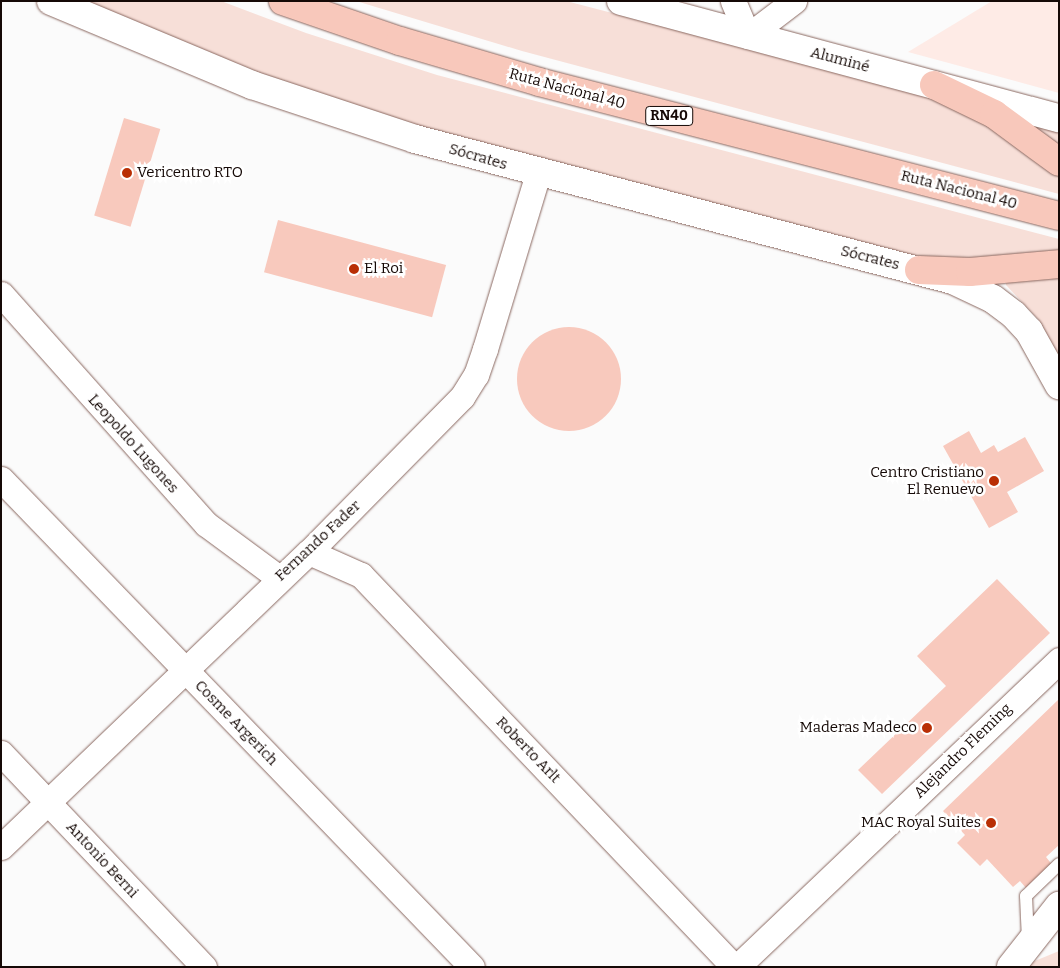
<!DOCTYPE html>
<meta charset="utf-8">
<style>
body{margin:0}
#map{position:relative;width:1060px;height:968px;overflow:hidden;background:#fbfbfb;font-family:Bitter,serif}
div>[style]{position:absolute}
.built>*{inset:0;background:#feebe6}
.green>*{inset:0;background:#f7dfd8}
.building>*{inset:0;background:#f8c9bd;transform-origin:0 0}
.round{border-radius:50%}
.roads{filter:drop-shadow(0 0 1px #8a6860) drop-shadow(0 0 1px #8a6860)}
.service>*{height:12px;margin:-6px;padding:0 6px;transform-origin:6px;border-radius:6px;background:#fff}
.minor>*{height:25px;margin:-12.5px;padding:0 12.5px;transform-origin:12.5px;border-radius:12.5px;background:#fff}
.tertiary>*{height:28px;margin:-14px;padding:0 14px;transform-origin:14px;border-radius:14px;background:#fff}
.primary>*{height:28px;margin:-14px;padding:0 14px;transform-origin:14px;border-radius:14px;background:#f8c8bb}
.dots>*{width:14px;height:14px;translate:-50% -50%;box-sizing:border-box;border:2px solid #fff;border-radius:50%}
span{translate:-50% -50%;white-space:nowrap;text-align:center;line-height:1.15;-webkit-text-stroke:5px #fff;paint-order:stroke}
.shield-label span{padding:1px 4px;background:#fff;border:1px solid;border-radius:4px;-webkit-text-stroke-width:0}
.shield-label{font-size:14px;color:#150906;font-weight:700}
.street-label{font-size:15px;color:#150906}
.poi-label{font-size:15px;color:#150906}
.left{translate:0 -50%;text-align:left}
.right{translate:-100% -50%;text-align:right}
.frame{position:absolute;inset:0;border:2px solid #150906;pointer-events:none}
</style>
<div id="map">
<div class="built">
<div style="clip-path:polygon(992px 1px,1059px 1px,1059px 93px,908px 52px)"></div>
</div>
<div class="green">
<div style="clip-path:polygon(78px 1px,221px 1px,306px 33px,437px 75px,1059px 239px,1059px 258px,972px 263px,905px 255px,382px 116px,298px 89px)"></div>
<div style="clip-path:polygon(356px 1px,566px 1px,912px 91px,971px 113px,1059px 171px,1059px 194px,522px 51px)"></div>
<div style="clip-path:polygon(1028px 123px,1059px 132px,1059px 151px)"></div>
<div style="clip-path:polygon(1059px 275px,1059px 357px,1038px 319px,1006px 285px,1006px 282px)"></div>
<div style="clip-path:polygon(1059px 951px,1059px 967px,1027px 967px,1030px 963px)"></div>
</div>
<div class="building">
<div style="left:124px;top:118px;width:38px;height:102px;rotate:17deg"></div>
<div style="left:278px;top:220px;width:174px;height:54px;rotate:15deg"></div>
<div class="round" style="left:517px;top:327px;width:104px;height:104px"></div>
<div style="clip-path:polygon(969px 431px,981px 453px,994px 445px,998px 452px,1025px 437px,1044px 471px,1007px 492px,1018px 512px,989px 528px,943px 446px)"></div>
<div style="clip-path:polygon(997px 579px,1050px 633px,882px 794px,858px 770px,946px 686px,917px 656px)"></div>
<div style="clip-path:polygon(1059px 699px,1059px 845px,1046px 857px,1058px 872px,1032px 895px,1020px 881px,1013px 887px,987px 859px,980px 866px,957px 843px,965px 835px,943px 811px)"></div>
</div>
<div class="roads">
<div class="service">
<div style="left:1028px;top:940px;width:44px;rotate:-92.6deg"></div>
<div style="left:1026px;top:896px;width:46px;rotate:-44.1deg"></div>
</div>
<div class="minor">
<div style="left:733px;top:1px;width:38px;rotate:67deg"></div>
<div style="left:748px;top:36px;width:58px;rotate:-37.3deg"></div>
<div style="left:1px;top:294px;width:308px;rotate:48.3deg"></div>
<div style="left:206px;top:524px;width:91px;rotate:36.5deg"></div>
<div style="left:1px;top:479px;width:678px;rotate:46.02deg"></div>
<div style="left:309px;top:552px;width:57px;rotate:23.9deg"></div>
<div style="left:361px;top:575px;width:541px;rotate:46.42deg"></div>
<div style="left:1px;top:753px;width:295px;rotate:46.5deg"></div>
<div style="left:1px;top:847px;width:426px;rotate:-43.8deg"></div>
<div style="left:309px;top:552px;width:218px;rotate:-45.4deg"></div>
<div style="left:462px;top:397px;width:26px;rotate:-58deg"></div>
<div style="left:476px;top:375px;width:28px;rotate:-71deg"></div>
<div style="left:485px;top:349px;width:183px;rotate:-73.2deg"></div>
<div style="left:737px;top:967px;width:445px;rotate:-43.6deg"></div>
</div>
<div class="tertiary">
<div style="left:51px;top:1px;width:218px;rotate:22.7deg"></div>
<div style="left:252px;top:85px;width:172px;rotate:18.3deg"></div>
<div style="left:415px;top:139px;width:556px;rotate:14.69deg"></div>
<div style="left:953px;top:280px;width:44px;rotate:25.4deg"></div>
<div style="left:993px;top:299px;width:26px;rotate:37deg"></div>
<div style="left:1014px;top:315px;width:22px;rotate:47deg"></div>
<div style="left:1029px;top:331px;width:62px;rotate:60.9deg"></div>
<div style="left:621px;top:1px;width:453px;rotate:15deg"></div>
<div style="left:1011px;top:967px;width:78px;rotate:-51.8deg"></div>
</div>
<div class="primary">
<div style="left:283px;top:1px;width:124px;rotate:18.9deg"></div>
<div style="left:400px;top:41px;width:145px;rotate:16.4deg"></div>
<div style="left:539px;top:82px;width:537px;rotate:14.45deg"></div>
<div style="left:934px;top:85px;width:67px;rotate:25.8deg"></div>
<div style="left:994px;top:114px;width:81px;rotate:36.4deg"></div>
<div style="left:919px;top:270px;width:51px;rotate:2.2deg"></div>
<div style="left:970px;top:272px;width:89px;rotate:-5.1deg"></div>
</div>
</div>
<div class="dots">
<div style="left:127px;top:173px;background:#b92f05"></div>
<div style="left:354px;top:269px;background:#b92f05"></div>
<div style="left:994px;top:481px;background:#b92f05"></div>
<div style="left:927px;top:728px;background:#b92f05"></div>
<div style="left:991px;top:823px;background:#b92f05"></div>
</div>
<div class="shield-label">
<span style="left:669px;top:116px">RN40</span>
</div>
<div class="street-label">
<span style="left:840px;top:60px;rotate:15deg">Aluminé</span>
<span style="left:567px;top:89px;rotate:15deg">Ruta Nacional 40</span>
<span style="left:478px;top:157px;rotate:16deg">Sócrates</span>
<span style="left:959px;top:190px;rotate:14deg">Ruta Nacional 40</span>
<span style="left:870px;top:258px;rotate:14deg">Sócrates</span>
<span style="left:133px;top:444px;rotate:48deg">Leopoldo Lugones</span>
<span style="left:318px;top:541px;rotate:-43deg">Fernando Fader</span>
<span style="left:236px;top:723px;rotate:46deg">Cosme Argerich</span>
<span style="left:528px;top:750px;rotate:46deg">Roberto Arlt</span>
<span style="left:963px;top:751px;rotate:-44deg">Alejandro Fleming</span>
<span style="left:102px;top:860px;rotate:47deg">Antonio Berni</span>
</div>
<div class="poi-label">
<span class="left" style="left:137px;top:173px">Vericentro RTO</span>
<span class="left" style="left:364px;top:269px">El Roi</span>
<span class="right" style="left:984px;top:481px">Centro Cristiano<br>El Renuevo</span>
<span class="right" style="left:917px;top:728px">Maderas Madeco</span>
<span class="right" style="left:981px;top:823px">MAC Royal Suites</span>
</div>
<div class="frame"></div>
</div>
